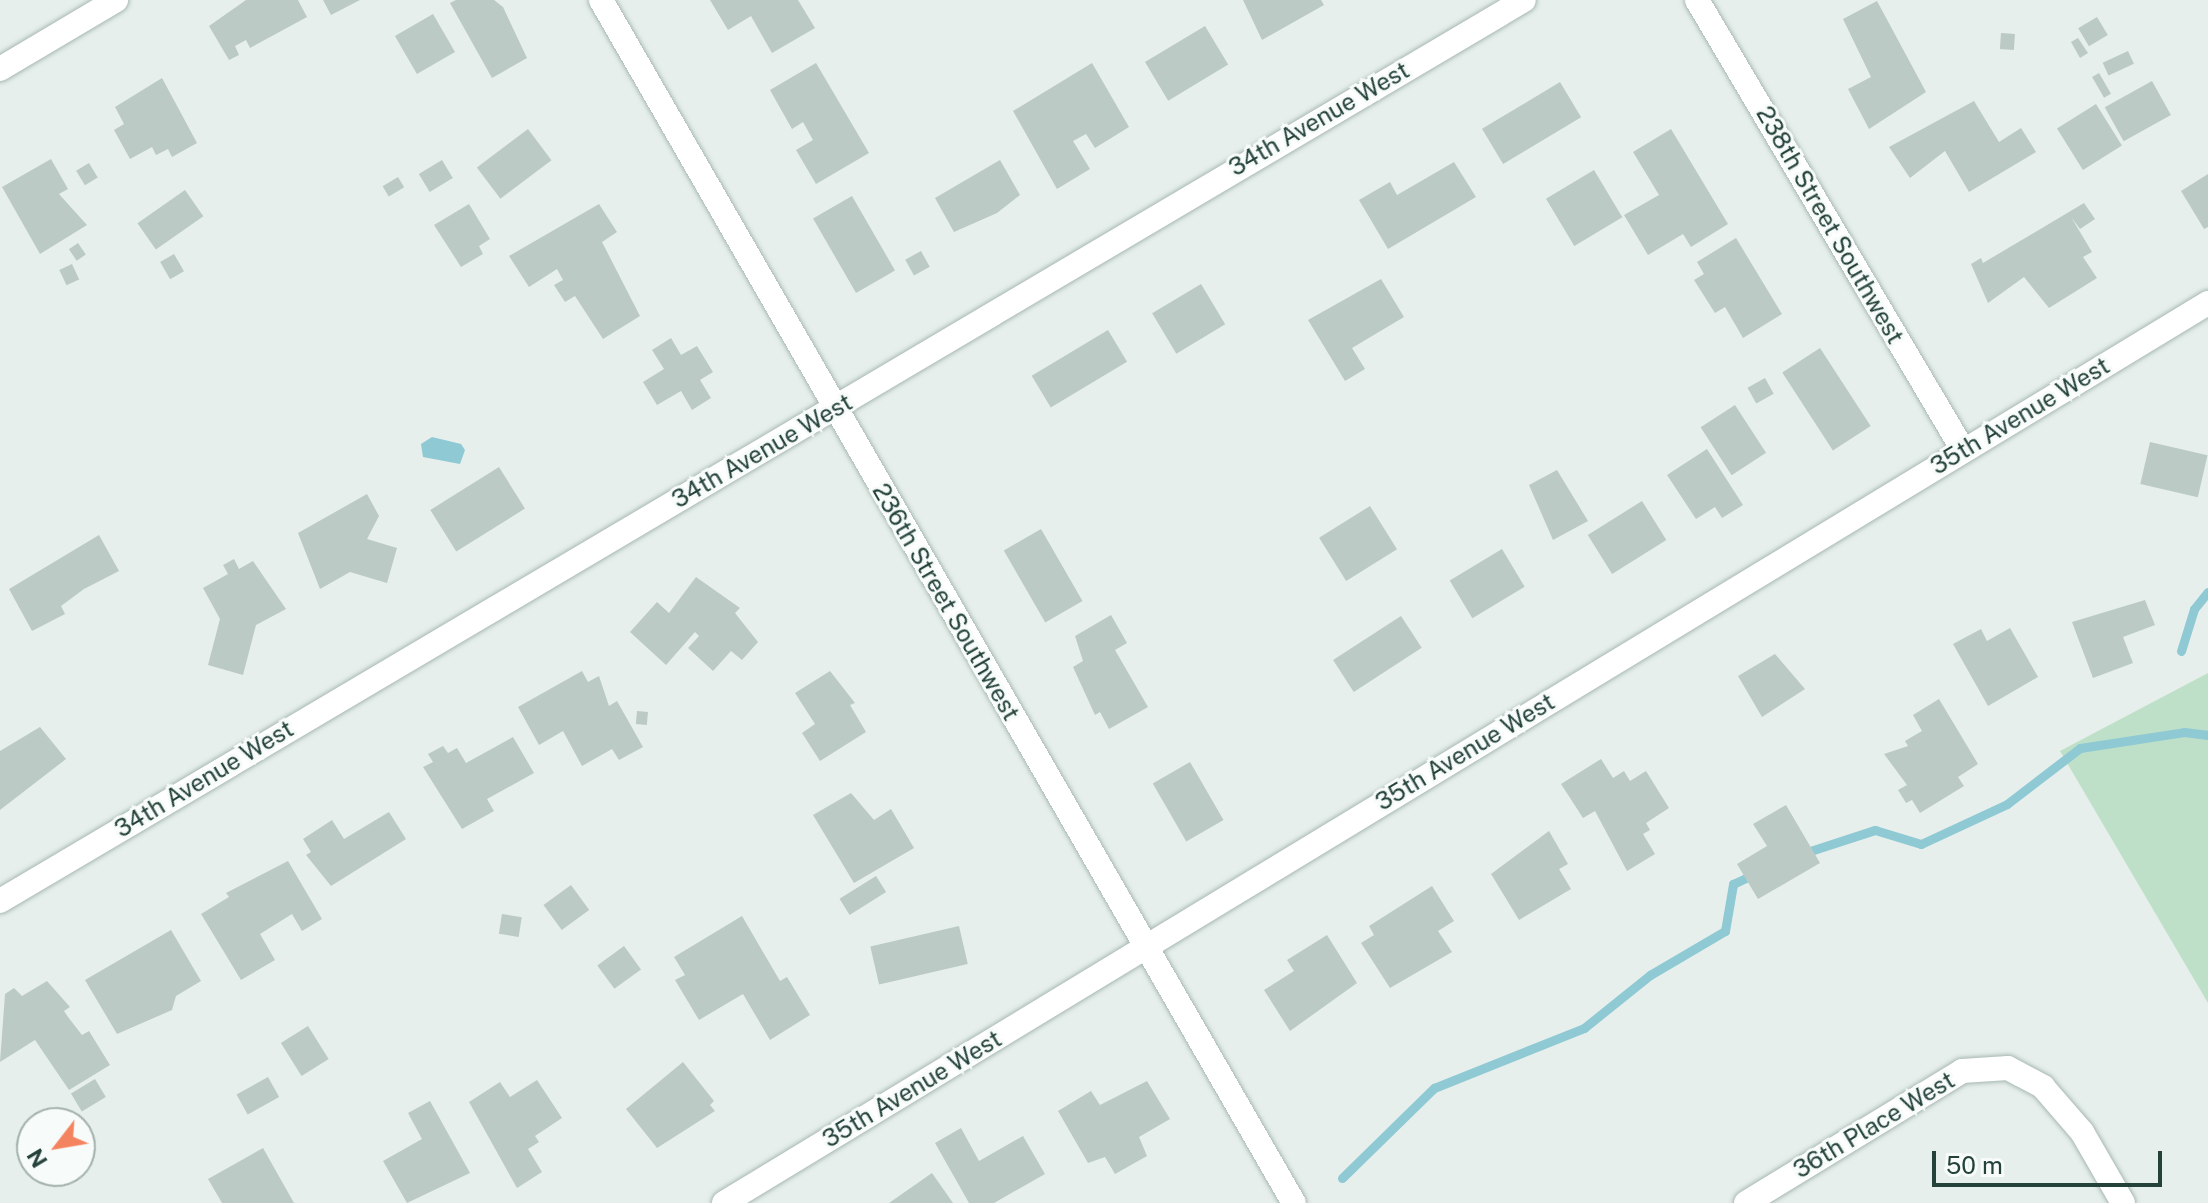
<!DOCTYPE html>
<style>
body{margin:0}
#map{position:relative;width:2208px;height:1203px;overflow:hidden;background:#e6efeb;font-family:"Public Sans",sans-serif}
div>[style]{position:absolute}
.green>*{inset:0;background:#bfe0c8}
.water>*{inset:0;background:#8ec9d4}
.stream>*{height:9px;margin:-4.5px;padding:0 4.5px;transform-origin:4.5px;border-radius:4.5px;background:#8ec9d4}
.building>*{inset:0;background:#bbcac4;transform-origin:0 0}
.roads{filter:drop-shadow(0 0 2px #a8b8b2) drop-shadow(0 0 2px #a8b8b2)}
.minor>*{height:24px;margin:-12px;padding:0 12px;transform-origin:12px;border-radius:12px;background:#fff}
span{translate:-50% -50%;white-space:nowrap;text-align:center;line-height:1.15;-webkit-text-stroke:6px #f7fbf9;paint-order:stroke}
.street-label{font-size:24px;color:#24423a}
.north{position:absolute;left:16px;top:1107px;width:80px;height:80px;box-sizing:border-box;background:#f7fbf9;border:2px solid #a3b1ad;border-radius:50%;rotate:239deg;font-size:22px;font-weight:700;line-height:32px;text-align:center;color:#24423a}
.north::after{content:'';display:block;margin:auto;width:28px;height:36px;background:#f4845f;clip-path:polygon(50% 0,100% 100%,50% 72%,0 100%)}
.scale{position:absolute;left:1932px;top:1151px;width:230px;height:36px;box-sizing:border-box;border:4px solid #24423a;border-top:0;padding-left:10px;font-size:24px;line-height:28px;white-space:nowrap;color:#24423a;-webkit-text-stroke:6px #f7fbf9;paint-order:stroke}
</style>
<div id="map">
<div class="green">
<div style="clip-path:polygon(2208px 673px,2208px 1003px,2060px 751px)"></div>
</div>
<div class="water">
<div style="clip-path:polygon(432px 437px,461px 444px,465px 450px,460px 464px,423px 457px,421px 444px)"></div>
</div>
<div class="stream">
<div style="left:2181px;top:651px;width:44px;rotate:-72.8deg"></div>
<div style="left:2194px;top:609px;width:22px;rotate:-51deg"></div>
<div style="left:1801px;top:854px;width:78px;rotate:-18deg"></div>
<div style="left:1875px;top:830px;width:48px;rotate:16.9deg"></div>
<div style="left:1921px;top:844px;width:95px;rotate:-24.9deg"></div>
<div style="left:2007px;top:804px;width:92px;rotate:-37.5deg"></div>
<div style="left:2080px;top:748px;width:105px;rotate:-8.7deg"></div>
<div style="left:2184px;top:732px;width:24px;rotate:7deg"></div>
<div style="left:1342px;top:1178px;width:129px;rotate:-44.4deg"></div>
<div style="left:1434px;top:1088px;width:162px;rotate:-21.8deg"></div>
<div style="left:1584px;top:1028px;width:85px;rotate:-38.8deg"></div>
<div style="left:1650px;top:975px;width:87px;rotate:-30.4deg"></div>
<div style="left:1725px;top:931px;width:48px;rotate:-80.3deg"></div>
<div style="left:1733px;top:884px;width:23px;rotate:-25deg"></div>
</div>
<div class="building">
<div style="clip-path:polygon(246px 0,298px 0,307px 17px,250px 48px,246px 40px,235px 46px,239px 55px,229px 60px,209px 26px)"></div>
<div style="clip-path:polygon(323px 0,360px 0,331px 15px)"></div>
<div style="clip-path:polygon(456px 0,494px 0,503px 7px,527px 58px,492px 78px,450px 3px)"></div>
<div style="clip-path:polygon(710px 0,798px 0,815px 28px,772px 53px,751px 16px,728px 30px)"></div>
<div style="clip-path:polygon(1243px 0,1321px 0,1324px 5px,1262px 40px)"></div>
<div style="clip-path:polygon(1877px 1px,1926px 92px,1869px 129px,1848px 89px,1871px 77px,1843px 19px)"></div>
<div style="left:433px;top:14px;width:44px;height:44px;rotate:60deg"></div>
<div style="left:2097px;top:17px;width:21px;height:22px;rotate:59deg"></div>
<div style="left:1205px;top:26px;width:45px;height:70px;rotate:59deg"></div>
<div style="left:2001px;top:33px;width:14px;height:16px;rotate:4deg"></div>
<div style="clip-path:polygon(2078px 38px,2088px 53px,2080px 58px,2071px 42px)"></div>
<div style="left:2128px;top:51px;width:14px;height:28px;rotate:65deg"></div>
<div style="clip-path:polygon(816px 63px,869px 153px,816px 184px,796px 150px,813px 140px,803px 122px,792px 129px,770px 90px)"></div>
<div style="clip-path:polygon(1092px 63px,1129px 127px,1095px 148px,1086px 134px,1073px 141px,1090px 169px,1057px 189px,1013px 111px)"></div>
<div style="left:2099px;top:73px;width:24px;height:8px;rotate:60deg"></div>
<div style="clip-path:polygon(162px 78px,197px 143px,172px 157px,168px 149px,156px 155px,152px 147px,130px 159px,114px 130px,124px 124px,115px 107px)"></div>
<div style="left:2152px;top:81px;width:39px;height:54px;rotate:61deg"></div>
<div style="left:1560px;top:82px;width:41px;height:91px;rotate:59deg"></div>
<div style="clip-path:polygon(1974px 101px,1999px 142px,2021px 128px,2036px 152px,1969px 192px,1945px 151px,1910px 178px,1889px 147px)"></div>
<div style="left:2096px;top:104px;width:49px;height:46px;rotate:58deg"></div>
<div style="left:528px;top:129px;width:39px;height:64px;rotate:53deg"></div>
<div style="clip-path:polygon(1671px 129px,1728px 224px,1691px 247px,1683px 234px,1648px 255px,1624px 215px,1659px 195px,1633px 152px)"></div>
<div style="clip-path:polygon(51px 159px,68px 189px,59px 194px,87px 225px,40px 254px,2px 187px)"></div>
<div style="left:442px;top:160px;width:21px;height:27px;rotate:59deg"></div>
<div style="clip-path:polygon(1000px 160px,1020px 195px,997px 213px,954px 232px,935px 198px)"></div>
<div style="clip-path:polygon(1454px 162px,1476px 197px,1388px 249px,1359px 200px,1390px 182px,1397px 195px)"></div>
<div style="left:89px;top:163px;width:17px;height:15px;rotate:59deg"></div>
<div style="left:1594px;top:170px;width:55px;height:56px;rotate:59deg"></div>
<div style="clip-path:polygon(2208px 174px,2208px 227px,2204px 229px,2181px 191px)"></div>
<div style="left:398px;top:177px;width:12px;height:18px;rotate:59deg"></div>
<div style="left:185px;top:190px;width:32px;height:58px;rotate:55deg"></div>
<div style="left:852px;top:196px;width:86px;height:45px;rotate:60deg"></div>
<div style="clip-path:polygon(2084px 203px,2095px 219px,2080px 229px,2071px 217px,2092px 252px,2083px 257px,2097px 278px,2049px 308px,2024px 277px,1988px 303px,1971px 264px,1981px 258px,1983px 263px)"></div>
<div style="clip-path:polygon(469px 204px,490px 239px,479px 246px,483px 254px,461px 267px,434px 225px)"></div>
<div style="clip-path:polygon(599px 204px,617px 232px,602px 242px,640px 316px,603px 339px,575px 296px,565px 302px,554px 285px,563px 280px,557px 269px,529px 287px,509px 256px)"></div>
<div style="clip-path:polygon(1736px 238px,1782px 314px,1743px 338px,1725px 307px,1715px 313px,1694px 280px,1704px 274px,1697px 262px)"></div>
<div style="left:78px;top:243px;width:14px;height:11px;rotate:56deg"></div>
<div style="left:921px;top:251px;width:18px;height:18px;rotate:61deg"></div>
<div style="left:174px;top:254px;width:20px;height:16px;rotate:60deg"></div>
<div style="left:72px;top:264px;width:17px;height:14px;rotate:65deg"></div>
<div style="clip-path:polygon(1381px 279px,1404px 317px,1352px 348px,1365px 369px,1345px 381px,1308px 320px)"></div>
<div style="left:1201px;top:284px;width:47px;height:57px;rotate:59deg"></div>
<div style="left:1108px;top:330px;width:37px;height:89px;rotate:59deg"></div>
<div style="clip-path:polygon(671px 338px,681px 355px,697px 346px,713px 372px,700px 380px,711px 398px,692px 410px,681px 391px,657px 405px,643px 382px,664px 369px,652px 350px)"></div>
<div style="left:1820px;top:348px;width:93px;height:45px;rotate:57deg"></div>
<div style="left:1765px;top:378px;width:18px;height:20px;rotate:61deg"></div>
<div style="left:1735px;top:405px;width:57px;height:41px;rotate:57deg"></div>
<div style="left:2150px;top:442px;width:59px;height:43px;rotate:13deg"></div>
<div style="clip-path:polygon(1707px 449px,1743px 505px,1722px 518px,1715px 507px,1696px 519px,1667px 475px)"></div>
<div style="left:499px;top:467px;width:49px;height:81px;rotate:58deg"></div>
<div style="clip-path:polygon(1557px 470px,1588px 521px,1553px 540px,1529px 485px)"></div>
<div style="clip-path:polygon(367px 494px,379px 516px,367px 539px,397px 548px,387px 583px,350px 572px,320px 589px,298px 533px)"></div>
<div style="left:1642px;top:501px;width:46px;height:64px;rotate:58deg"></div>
<div style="left:1370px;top:506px;width:51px;height:60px;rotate:58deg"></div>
<div style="left:1041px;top:529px;width:83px;height:43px;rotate:60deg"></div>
<div style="clip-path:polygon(99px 535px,119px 571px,84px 589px,61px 606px,65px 614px,32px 631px,9px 589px)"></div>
<div style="left:1502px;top:549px;width:44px;height:61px;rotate:59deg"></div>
<div style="clip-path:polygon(234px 559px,239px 569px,253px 561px,286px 609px,256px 625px,243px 675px,208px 665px,220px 619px,203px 588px,228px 574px,223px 565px)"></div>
<div style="clip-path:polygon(696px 577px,740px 608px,735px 613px,758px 642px,742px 660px,731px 651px,713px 671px,688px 648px,699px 636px,695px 632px,666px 665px,630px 632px,657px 602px,669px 613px)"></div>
<div style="clip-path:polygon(2145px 600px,2155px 625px,2123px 637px,2133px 663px,2093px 678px,2072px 622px)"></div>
<div style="clip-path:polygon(1111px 615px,1127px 643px,1115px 650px,1148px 707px,1109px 729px,1100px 712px,1095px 715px,1073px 667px,1083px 661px,1075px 636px)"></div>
<div style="left:1401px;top:616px;width:38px;height:81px;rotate:57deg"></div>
<div style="clip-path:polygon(2010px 628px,2038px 677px,1988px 706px,1953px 644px,1981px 629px,1987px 641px)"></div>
<div style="clip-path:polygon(1775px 654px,1805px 689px,1762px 717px,1738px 676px)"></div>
<div style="clip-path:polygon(582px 671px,588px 682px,599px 676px,609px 706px,617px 701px,643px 747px,619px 760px,612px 749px,582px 766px,563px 731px,539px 745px,518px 707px)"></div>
<div style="clip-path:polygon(830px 671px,855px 703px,850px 705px,866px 732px,820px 761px,802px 733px,815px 724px,795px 693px)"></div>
<div style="clip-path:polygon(1939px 699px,1978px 764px,1958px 777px,1964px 786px,1920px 813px,1912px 800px,1906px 803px,1898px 790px,1907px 785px,1884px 754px,1908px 746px,1905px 741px,1922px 731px,1913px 715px)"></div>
<div style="left:637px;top:711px;width:11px;height:13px;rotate:5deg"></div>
<div style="clip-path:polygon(40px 727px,66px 759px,0 810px,0 751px)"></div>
<div style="clip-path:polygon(513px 737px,534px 773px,487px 799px,494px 811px,462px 829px,423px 767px,433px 762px,428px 754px,443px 746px,448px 753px,457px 748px,466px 763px)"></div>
<div style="clip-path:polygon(1601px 759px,1613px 778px,1624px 771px,1630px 781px,1646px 771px,1669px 808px,1646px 823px,1650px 830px,1643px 834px,1655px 854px,1627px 871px,1595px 811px,1583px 818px,1561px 784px)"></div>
<div style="left:1190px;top:762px;width:67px;height:43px;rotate:60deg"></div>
<div style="clip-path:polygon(851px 793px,874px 820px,891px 809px,914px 848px,854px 883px,813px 815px)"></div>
<div style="clip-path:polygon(1786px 805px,1820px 863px,1758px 899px,1737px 864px,1767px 846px,1753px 824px)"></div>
<div style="clip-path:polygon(389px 812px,406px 839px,331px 886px,306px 855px,311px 852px,303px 839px,332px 820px,344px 839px)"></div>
<div style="clip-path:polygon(1549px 831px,1568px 864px,1559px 869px,1571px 889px,1519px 920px,1491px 874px)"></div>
<div style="clip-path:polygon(288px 861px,322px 919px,302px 931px,292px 914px,260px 934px,275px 960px,241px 980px,201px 914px,229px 897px,226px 893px)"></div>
<div style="left:876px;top:876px;width:19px;height:43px;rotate:58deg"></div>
<div style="left:571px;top:885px;width:31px;height:34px;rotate:54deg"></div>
<div style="clip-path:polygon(1432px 886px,1454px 921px,1438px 931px,1452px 952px,1390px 988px,1361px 943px,1374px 935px,1369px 926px)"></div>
<div style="left:502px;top:914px;width:20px;height:20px;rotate:9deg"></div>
<div style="clip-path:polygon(742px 916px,780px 981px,787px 977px,810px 1015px,770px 1040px,743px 994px,699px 1020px,675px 980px,685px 975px,674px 957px)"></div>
<div style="left:959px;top:926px;width:39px;height:91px;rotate:77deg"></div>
<div style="clip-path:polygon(171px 930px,201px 981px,176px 996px,172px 1010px,117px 1034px,85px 980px)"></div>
<div style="clip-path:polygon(1327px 935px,1357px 983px,1290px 1031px,1264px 990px,1294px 971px,1287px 960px)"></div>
<div style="left:624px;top:946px;width:29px;height:33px;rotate:54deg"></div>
<div style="clip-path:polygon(47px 981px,70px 1007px,64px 1011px,68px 1017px,82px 1035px,89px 1031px,110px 1065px,69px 1090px,35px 1040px,0 1062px,5px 994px,14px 988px,22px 996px)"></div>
<div style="left:308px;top:1026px;width:39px;height:32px;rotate:58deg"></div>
<div style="clip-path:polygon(683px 1062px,714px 1101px,710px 1105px,715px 1111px,657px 1148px,626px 1109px)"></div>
<div style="left:268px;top:1077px;width:23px;height:36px;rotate:61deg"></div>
<div style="left:95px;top:1079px;width:21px;height:28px;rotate:59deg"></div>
<div style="clip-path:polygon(537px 1080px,562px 1118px,535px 1136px,539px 1142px,528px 1149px,542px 1172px,517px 1188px,469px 1102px,500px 1082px,510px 1097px)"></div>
<div style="clip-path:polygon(1147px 1081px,1170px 1119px,1139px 1137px,1147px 1156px,1115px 1174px,1105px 1157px,1088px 1163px,1058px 1111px,1091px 1091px,1100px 1105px)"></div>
<div style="clip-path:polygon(430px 1101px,470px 1173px,407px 1203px,383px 1161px,422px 1139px,408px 1113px)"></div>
<div style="clip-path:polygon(961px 1128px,979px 1161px,1023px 1136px,1045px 1174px,994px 1203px,969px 1203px,935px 1143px)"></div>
<div style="clip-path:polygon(263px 1148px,294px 1203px,222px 1203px,208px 1179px)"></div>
<div style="clip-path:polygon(932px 1173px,953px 1203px,889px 1203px)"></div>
</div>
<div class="roads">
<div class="minor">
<div style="left:601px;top:0;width:1388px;rotate:60.06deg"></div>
<div style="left:1697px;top:0;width:523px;rotate:59.41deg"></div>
<div style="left:0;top:69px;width:135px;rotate:-30.7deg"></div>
<div style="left:0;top:901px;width:1770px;rotate:-30.59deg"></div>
<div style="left:724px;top:1203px;width:1736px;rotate:-31.24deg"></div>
<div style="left:1746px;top:1203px;width:253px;rotate:-31.4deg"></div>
<div style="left:1962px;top:1071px;width:46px;rotate:-3.7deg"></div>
<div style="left:2008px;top:1068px;width:40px;rotate:28deg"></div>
<div style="left:2043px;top:1087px;width:60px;rotate:49.1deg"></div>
<div style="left:2082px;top:1132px;width:82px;rotate:60deg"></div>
</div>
</div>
<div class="street-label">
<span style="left:1319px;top:119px;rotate:-30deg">34th Avenue West</span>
<span style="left:1830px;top:225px;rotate:60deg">238th Street Southwest</span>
<span style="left:2020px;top:416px;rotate:-31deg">35th Avenue West</span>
<span style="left:762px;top:451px;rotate:-30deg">34th Avenue West</span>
<span style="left:946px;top:602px;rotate:60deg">236th Street Southwest</span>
<span style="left:1465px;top:752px;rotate:-31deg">35th Avenue West</span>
<span style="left:204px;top:779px;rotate:-31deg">34th Avenue West</span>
<span style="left:912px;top:1089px;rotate:-31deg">35th Avenue West</span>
<span style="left:1874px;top:1125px;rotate:-31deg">36th Place West</span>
</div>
<div class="north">N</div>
<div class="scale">50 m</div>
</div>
